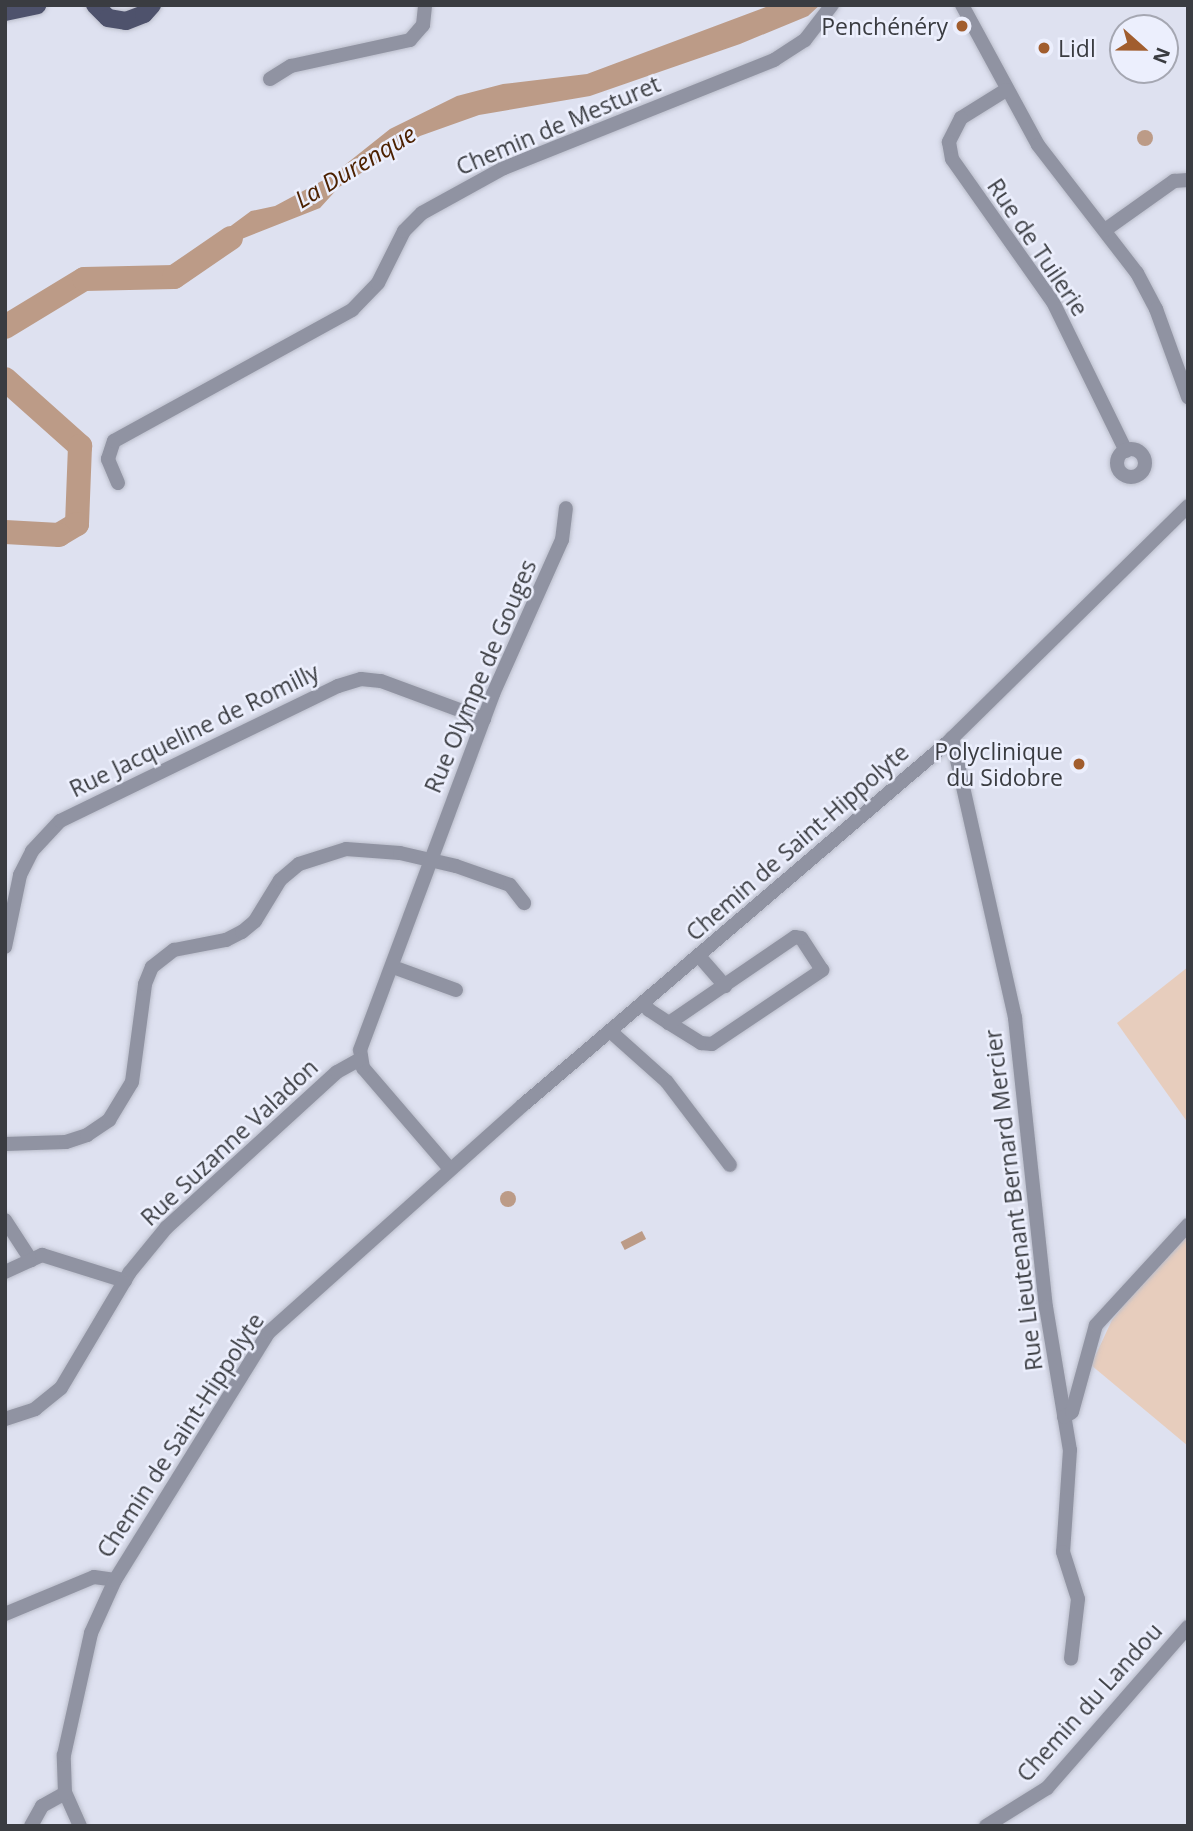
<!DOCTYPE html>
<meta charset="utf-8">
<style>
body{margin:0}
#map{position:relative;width:1193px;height:1831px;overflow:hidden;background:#dee1f0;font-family:"Open Sans",sans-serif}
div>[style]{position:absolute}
.green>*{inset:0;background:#e7cdbd}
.water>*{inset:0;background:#bc9b87;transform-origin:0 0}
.round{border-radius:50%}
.river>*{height:24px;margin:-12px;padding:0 12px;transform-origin:12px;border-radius:12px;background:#bc9b87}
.roads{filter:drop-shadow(0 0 2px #babdca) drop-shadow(0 0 2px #babdca)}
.minor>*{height:14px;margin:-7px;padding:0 7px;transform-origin:7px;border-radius:7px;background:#9093a2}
.minor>.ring{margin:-7px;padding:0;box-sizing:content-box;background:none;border:14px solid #9093a2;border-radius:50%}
.major>*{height:18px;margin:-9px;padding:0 9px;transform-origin:9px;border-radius:9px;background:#4e526c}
.dots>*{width:19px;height:19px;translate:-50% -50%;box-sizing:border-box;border:4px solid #eceffd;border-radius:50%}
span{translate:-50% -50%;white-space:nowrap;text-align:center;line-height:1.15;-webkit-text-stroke:5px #eceffd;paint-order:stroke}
.poi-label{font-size:23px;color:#3a3c41}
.right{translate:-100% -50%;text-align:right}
.left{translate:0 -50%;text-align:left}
.street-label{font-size:23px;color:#3a3c41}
.water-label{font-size:24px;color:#4d2100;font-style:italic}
.frame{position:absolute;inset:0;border:7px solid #3a3c41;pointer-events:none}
.north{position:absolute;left:1109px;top:14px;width:70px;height:70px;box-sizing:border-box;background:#eceffd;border:2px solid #a5a7b2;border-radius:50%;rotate:111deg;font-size:19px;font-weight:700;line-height:28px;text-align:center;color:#3a3c41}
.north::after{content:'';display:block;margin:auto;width:24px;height:32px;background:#a15d2e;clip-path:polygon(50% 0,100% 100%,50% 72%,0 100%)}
</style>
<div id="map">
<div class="green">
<div style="clip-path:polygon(1188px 967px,1188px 1123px,1117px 1023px)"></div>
<div style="clip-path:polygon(1188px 1224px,1188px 1446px,1091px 1365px,1112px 1320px)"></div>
</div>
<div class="water">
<div style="clip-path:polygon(771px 5px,820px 5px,808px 16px,740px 44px,590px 96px,479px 115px,420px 136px,339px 187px,320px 208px,234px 242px,200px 262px,228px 228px,251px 211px,275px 206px,331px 176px,390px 129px,457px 96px,503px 84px,587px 74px)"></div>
<div class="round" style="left:1137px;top:130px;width:16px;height:16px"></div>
<div class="round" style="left:500px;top:1191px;width:16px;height:16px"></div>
<div style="left:642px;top:1231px;width:9px;height:24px;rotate:63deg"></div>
</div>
<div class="river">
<div style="left:5px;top:327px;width:92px;rotate:-31.3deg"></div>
<div style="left:84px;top:279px;width:90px;rotate:-1.3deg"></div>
<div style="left:174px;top:277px;width:69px;rotate:-34.4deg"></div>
<div style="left:5px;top:379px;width:101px;rotate:41.8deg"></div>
<div style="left:80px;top:446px;width:78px;rotate:92.2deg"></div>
<div style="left:77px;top:524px;width:21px;rotate:149deg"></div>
<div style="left:59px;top:535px;width:54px;rotate:-176.8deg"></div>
</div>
<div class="roads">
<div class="minor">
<div style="left:962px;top:5px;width:159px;rotate:61.5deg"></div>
<div style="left:1038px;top:145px;width:162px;rotate:52.3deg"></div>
<div style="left:1137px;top:273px;width:41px;rotate:62.2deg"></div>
<div style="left:1156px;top:309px;width:94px;rotate:70deg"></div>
<div style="left:270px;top:79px;width:25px;rotate:-32deg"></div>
<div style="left:291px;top:66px;width:122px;rotate:-12.3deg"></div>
<div style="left:410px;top:40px;width:20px;rotate:-49deg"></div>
<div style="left:423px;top:25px;width:20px;rotate:-84deg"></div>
<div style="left:1006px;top:90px;width:53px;rotate:148.1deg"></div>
<div style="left:961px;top:118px;width:27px;rotate:117deg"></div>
<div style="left:949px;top:142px;width:17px;rotate:80deg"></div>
<div style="left:952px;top:159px;width:175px;rotate:54.8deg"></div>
<div style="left:1053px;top:302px;width:166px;rotate:63.9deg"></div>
<div style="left:1105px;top:230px;width:85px;rotate:-35.4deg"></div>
<div style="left:1174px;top:181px;width:14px;rotate:-4deg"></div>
<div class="ring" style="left:1117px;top:449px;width:14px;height:14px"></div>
<div style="left:118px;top:483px;width:26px;rotate:-113deg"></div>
<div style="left:108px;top:459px;width:19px;rotate:-72deg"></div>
<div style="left:114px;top:441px;width:272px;rotate:-28.8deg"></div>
<div style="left:352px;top:310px;width:37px;rotate:-46deg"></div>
<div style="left:378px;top:283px;width:58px;rotate:-63.4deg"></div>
<div style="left:404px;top:231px;width:25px;rotate:-45deg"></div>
<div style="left:422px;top:213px;width:94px;rotate:-28.8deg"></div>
<div style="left:504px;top:168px;width:291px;rotate:-21.8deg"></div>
<div style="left:774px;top:60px;width:37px;rotate:-33deg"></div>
<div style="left:805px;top:40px;width:44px;rotate:-52.4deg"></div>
<div style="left:952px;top:738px;width:287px;rotate:77.3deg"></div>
<div style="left:1015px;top:1018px;width:291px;rotate:83.9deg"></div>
<div style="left:1046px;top:1307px;width:145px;rotate:80.5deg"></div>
<div style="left:1070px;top:1450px;width:102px;rotate:93.9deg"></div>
<div style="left:1063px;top:1552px;width:49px;rotate:72.3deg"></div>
<div style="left:1078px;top:1599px;width:60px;rotate:96.7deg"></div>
<div style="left:5px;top:947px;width:74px;rotate:-78.2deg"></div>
<div style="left:20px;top:875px;width:27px;rotate:-63deg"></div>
<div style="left:32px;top:851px;width:41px;rotate:-47deg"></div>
<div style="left:60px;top:821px;width:309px;rotate:-25.9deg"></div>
<div style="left:338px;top:686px;width:24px;rotate:-17deg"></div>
<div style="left:361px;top:679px;width:20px;rotate:6deg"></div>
<div style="left:381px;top:681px;width:110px;rotate:20.3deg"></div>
<div style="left:699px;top:956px;width:40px;rotate:49deg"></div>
<div style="left:393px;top:967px;width:67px;rotate:20.1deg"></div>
<div style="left:643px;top:1003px;width:9px;rotate:49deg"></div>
<div style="left:649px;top:1010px;width:24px;rotate:33deg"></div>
<div style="left:669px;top:1023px;width:38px;rotate:32deg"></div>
<div style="left:701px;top:1043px;width:11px;rotate:5deg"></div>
<div style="left:712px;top:1044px;width:133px;rotate:-33.9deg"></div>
<div style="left:822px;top:970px;width:38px;rotate:-123deg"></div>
<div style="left:801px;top:938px;width:6px;rotate:-171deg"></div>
<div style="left:795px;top:937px;width:153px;rotate:145.7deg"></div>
<div style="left:610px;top:1031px;width:76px;rotate:41.8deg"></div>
<div style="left:667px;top:1082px;width:104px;rotate:52.8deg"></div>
<div style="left:5px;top:1144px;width:61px;rotate:-1.9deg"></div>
<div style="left:66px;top:1142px;width:22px;rotate:-18deg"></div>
<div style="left:87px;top:1135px;width:27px;rotate:-34deg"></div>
<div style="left:109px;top:1120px;width:44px;rotate:-58.8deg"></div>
<div style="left:132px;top:1082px;width:99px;rotate:-82.4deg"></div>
<div style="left:145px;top:984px;width:18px;rotate:-68deg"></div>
<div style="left:152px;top:967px;width:28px;rotate:-38deg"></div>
<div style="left:174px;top:950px;width:53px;rotate:-10.9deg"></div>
<div style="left:226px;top:940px;width:18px;rotate:-27deg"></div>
<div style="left:242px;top:932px;width:17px;rotate:-40deg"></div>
<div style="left:255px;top:921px;width:48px;rotate:-58.6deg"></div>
<div style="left:280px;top:880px;width:25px;rotate:-40deg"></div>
<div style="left:299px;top:864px;width:49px;rotate:-17.7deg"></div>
<div style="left:346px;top:849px;width:54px;rotate:4.2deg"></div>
<div style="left:400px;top:853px;width:57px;rotate:13.1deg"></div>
<div style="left:456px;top:866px;width:57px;rotate:19.4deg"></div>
<div style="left:510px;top:885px;width:23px;rotate:52deg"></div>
<div style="left:450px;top:1169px;width:133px;rotate:-130.7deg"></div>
<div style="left:363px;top:1068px;width:18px;rotate:-99deg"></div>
<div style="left:360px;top:1050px;width:380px;rotate:-69.5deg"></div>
<div style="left:493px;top:694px;width:169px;rotate:-65.9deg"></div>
<div style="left:562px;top:540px;width:32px;rotate:-83deg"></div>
<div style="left:5px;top:1220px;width:48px;rotate:57deg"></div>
<div style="left:5px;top:1272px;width:41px;rotate:-24.7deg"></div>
<div style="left:42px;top:1255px;width:87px;rotate:17.4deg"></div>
<div style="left:1064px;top:1417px;width:9px;rotate:-32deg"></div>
<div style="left:1072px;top:1412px;width:90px;rotate:-74.6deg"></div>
<div style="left:1096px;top:1325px;width:136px;rotate:-47.4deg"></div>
<div style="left:5px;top:1419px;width:32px;rotate:-18deg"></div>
<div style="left:35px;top:1409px;width:33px;rotate:-39deg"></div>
<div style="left:61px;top:1388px;width:135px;rotate:-59.3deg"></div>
<div style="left:130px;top:1272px;width:57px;rotate:-50.7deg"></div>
<div style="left:166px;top:1228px;width:231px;rotate:-42.4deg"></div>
<div style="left:337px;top:1072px;width:25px;rotate:-29deg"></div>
<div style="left:5px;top:1614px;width:96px;rotate:-22.6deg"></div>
<div style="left:94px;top:1577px;width:21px;rotate:8deg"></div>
<div style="left:31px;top:1826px;width:23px;rotate:-61deg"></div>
<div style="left:42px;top:1806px;width:26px;rotate:-29deg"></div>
<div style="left:80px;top:1826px;width:36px;rotate:-114deg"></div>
<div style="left:65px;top:1793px;width:38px;rotate:-92deg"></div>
<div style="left:64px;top:1755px;width:125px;rotate:-77.5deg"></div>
<div style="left:91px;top:1633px;width:58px;rotate:-65.6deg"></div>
<div style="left:115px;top:1580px;width:291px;rotate:-58.2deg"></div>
<div style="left:268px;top:1333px;width:342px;rotate:-41.8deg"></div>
<div style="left:523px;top:1105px;width:558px;rotate:-40.49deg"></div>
<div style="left:947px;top:743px;width:338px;rotate:-44.5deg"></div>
<div style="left:986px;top:1826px;width:72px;rotate:-31.9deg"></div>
<div style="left:1047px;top:1788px;width:214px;rotate:-48.8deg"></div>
</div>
<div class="major">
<div style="left:95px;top:5px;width:18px;rotate:45deg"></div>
<div style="left:108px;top:18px;width:18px;rotate:9deg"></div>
<div style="left:126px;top:21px;width:19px;rotate:-21deg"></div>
<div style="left:144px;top:14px;width:12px;rotate:-48deg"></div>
<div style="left:5px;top:12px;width:33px;rotate:-12deg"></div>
</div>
</div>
<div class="dots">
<div style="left:962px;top:26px;background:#a15d2e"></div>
<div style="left:1044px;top:48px;background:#a15d2e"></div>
<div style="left:1079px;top:764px;background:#a15d2e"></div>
</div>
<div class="poi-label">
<span class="right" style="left:948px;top:26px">Penchénéry</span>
<span class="left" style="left:1058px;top:48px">Lidl</span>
<span class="right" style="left:1063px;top:764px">Polyclinique<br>du Sidobre</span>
</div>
<div class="street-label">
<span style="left:558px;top:125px;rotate:-23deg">Chemin de Mesturet</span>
<span style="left:1038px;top:247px;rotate:56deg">Rue de Tuilerie</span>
<span style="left:480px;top:676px;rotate:-67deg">Rue Olympe de Gouges</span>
<span style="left:194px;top:730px;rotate:-26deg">Rue Jacqueline de Romilly</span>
<span style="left:797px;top:842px;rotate:-41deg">Chemin de Saint-Hippolyte</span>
<span style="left:229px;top:1142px;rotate:-43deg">Rue Suzanne Valadon</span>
<span style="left:1013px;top:1200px;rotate:-97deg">Rue Lieutenant Bernard Mercier</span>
<span style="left:180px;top:1435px;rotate:-57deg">Chemin de Saint-Hippolyte</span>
<span style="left:1089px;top:1702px;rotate:-48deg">Chemin du Landou</span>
</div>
<div class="water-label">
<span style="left:355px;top:166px;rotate:-31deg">La Durenque</span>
</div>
<div class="frame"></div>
<div class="north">N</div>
</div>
